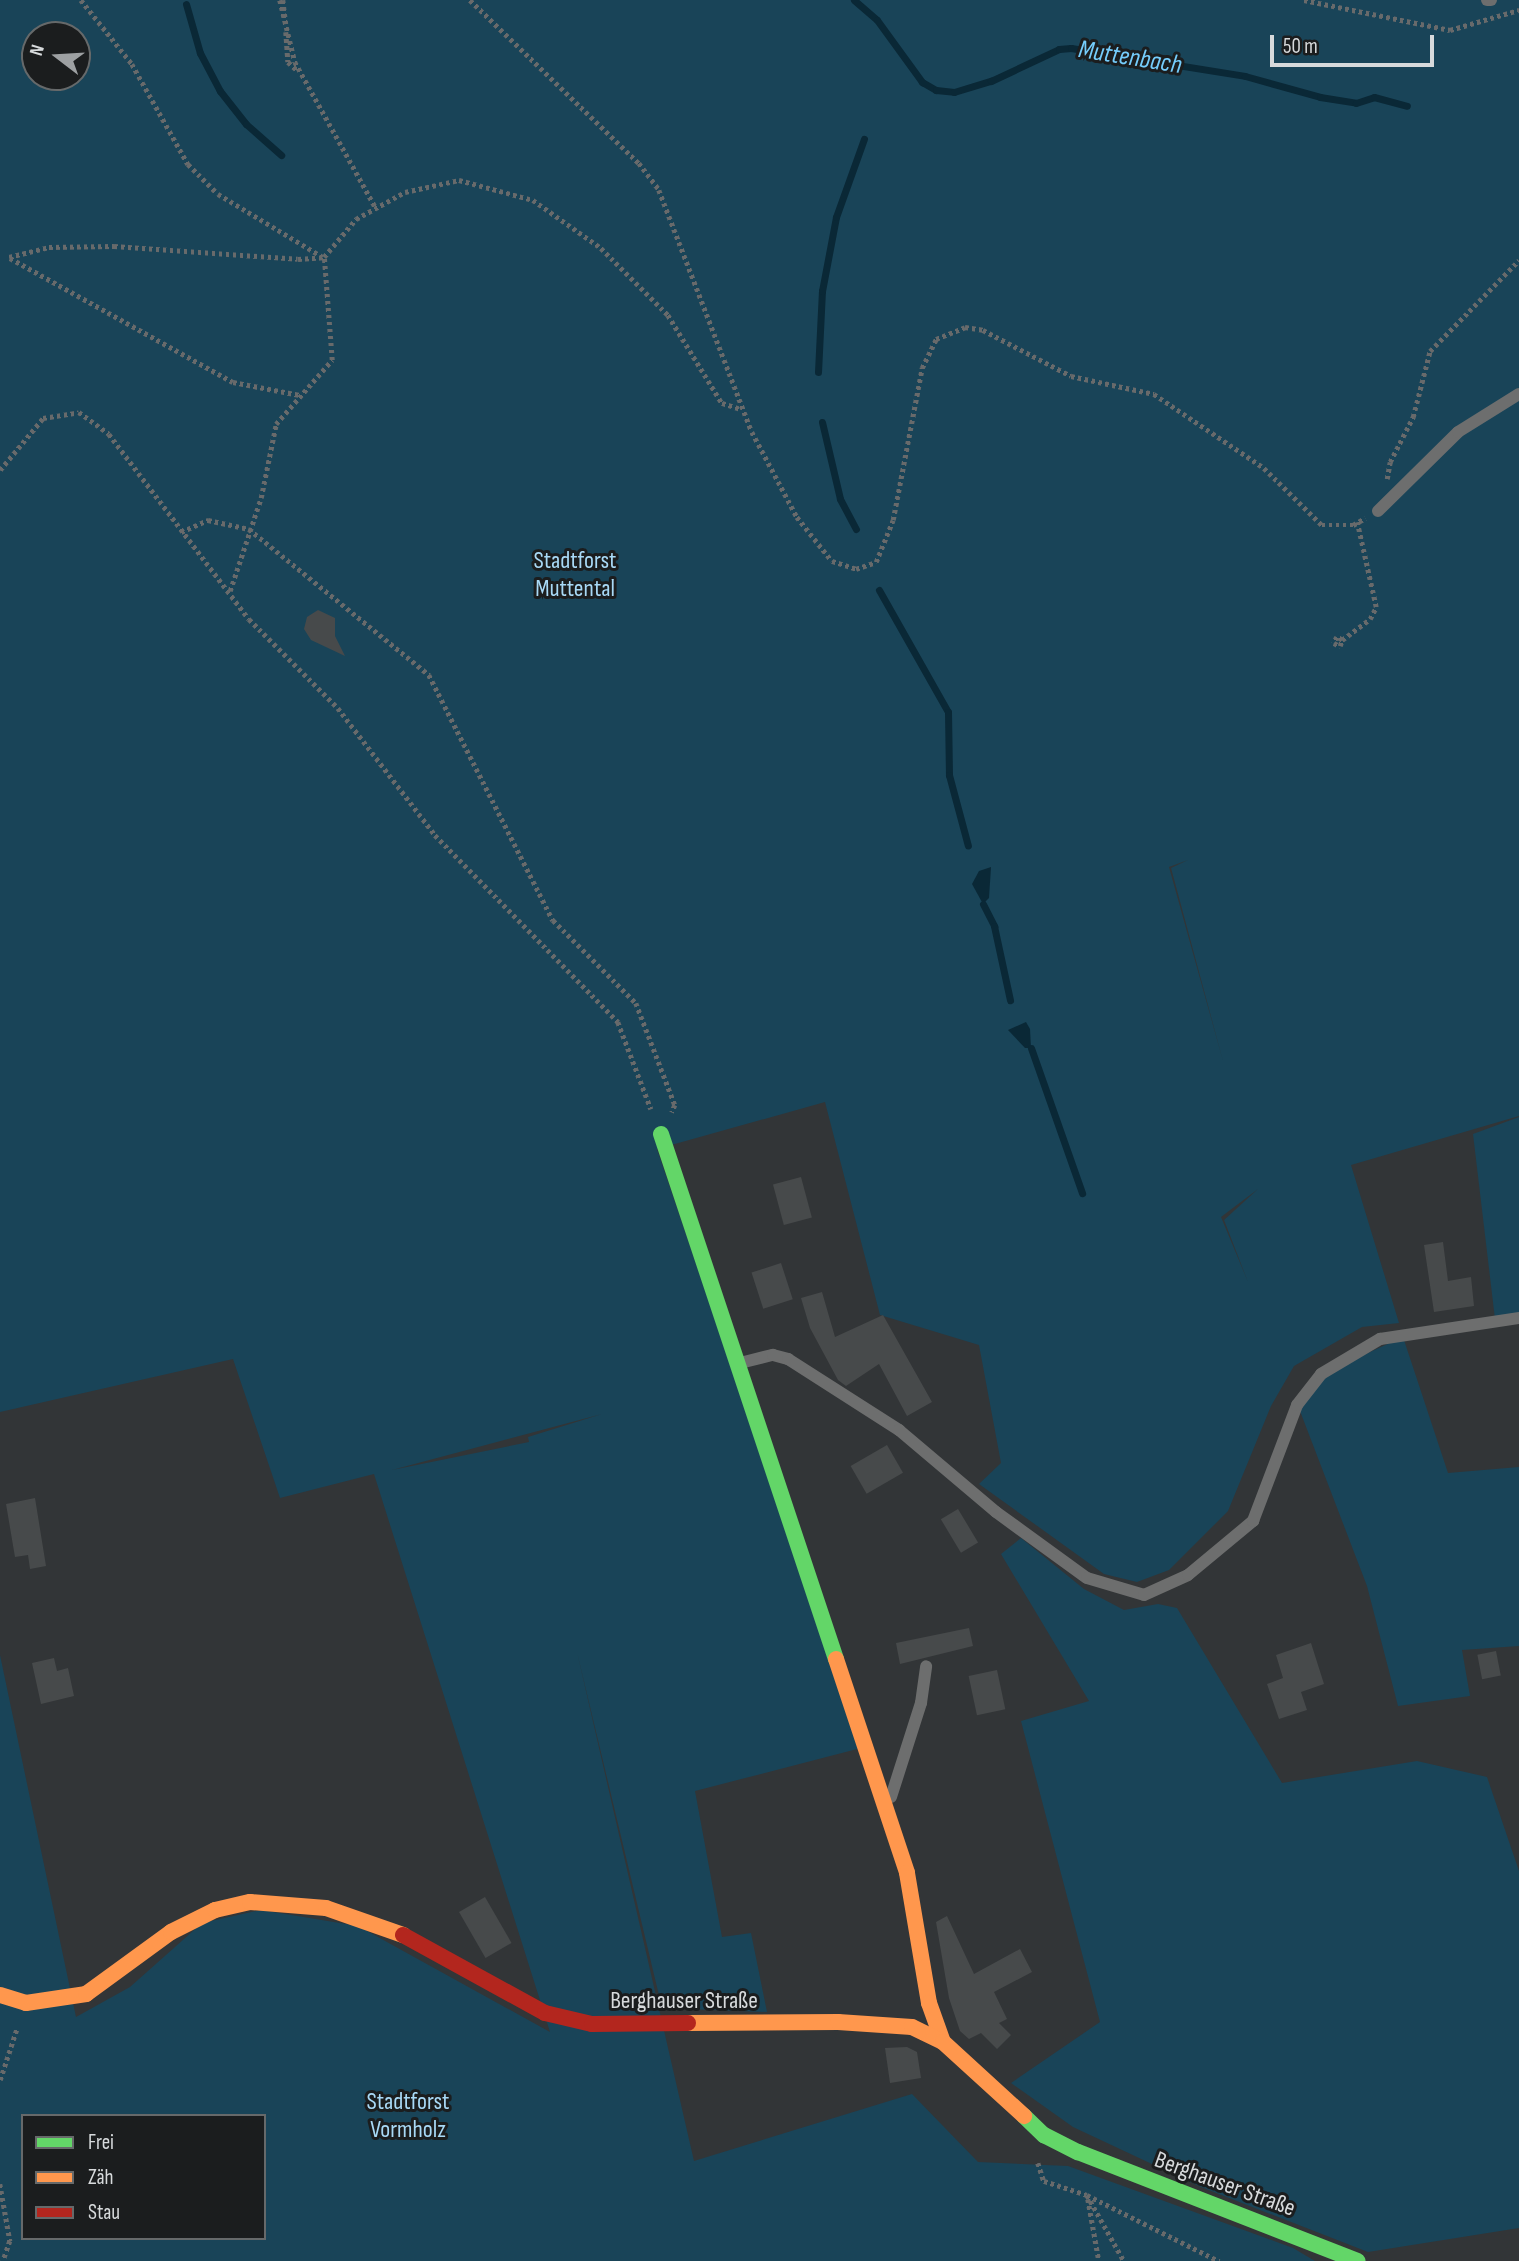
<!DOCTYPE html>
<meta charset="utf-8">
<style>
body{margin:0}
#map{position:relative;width:1519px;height:2261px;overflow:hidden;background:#323537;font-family:"Sofia Sans Condensed",sans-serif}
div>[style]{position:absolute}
.green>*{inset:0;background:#194458}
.water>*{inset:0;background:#0a2836}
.stream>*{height:7px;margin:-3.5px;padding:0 3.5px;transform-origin:3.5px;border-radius:3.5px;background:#0a2836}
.building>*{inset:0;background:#474a4b;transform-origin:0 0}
.path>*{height:4.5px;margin-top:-2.25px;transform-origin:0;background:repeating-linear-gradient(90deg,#686a6b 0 3.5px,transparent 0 7px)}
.lane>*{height:12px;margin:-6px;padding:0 6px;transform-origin:6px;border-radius:6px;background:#6d6e6e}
.fast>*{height:16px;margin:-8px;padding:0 8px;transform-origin:8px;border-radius:8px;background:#63d668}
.slow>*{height:16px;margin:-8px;padding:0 8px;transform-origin:8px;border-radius:8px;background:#ff974d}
.jam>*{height:16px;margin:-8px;padding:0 8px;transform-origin:8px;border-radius:8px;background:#b3261e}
span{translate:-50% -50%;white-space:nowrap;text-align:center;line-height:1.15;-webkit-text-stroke:6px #1b1d1e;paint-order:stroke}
.park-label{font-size:24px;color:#a8d9f6}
.street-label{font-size:24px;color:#d7dadc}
.water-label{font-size:26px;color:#75cdfc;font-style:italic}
.legend{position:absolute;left:21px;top:2114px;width:245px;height:126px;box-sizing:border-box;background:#1b1d1e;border:2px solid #66696a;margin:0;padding:9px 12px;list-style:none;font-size:21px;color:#d7dadc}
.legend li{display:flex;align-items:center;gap:14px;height:35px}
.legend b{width:35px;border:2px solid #66696a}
.north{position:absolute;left:21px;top:21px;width:70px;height:70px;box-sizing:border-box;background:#1b1d1e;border:2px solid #66696a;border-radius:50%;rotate:287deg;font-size:19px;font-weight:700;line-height:28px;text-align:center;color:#d7dadc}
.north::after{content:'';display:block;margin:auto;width:24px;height:32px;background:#9da0a2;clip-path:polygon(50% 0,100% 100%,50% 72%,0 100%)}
.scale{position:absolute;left:1270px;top:35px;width:164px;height:32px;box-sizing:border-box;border:4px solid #d7dadc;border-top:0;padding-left:9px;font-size:21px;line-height:24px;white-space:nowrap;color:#d7dadc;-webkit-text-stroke:5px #1b1d1e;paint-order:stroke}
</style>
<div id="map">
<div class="green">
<div style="clip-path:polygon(evenodd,0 0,1519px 0,1519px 1116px,1351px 1165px,1399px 1323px,1362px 1327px,1294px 1366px,1271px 1406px,1228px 1511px,1169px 1570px,1137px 1582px,1104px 1574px,979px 1484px,1001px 1463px,979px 1345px,880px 1315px,825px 1102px,657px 1149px,861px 1748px,695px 1791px,722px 1937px,751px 1933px,767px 2012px,662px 2008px,577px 1652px,694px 2161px,912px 2094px,978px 2162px,1068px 2166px,1293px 2248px,1315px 2261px,0 2261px,0 1655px,76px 2017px,130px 1987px,202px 1923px,261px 1910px,358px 1926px,550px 2032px,374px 1474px,280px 1498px,233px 1359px,0 1412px,0 0,35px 35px,77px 35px,77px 77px,35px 77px,35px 35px,0 0,1188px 860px,1171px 868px,1223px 1061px,1169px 867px,1188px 860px,0 0,1258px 1189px,1224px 1220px,1248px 1282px,1221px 1217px,1258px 1189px,0 0,602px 1414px,528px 1437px,529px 1442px,392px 1470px,602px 1414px,0 0,23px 2116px,264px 2116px,264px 2238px,23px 2238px,23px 2116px)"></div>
<div style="clip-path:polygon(1519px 1117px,1519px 1315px,1495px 1319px,1473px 1134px)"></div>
<div style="clip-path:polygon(1403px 1337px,1448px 1473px,1519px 1467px,1519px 1646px,1462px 1650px,1470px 1696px,1398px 1706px,1367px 1586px,1300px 1411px,1313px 1378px)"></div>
<div style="clip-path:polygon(1021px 1538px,1084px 1589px,1124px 1610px,1158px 1604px,1177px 1608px,1282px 1783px,1417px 1761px,1487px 1777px,1519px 1871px,1519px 2228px,1368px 2252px,1201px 2187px,1073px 2127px,1011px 2083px,1100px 2022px,1021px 1721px,1089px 1701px,1001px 1554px)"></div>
</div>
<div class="water">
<div style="clip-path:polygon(991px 867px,989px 898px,983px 904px,972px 884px,979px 871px)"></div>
<div style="clip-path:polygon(1026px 1022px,1030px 1029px,1031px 1048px,1025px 1048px,1008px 1030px)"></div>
</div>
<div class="stream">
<div style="left:854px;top:0;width:30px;rotate:41deg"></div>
<div style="left:877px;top:20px;width:77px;rotate:54deg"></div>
<div style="left:922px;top:82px;width:16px;rotate:30deg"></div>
<div style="left:936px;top:90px;width:18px;rotate:6deg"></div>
<div style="left:954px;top:92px;width:39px;rotate:-17deg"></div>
<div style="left:991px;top:81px;width:75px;rotate:-25.2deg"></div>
<div style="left:1059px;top:49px;width:12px;rotate:-5deg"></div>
<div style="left:1071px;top:48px;width:176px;rotate:9.1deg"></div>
<div style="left:1245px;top:76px;width:78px;rotate:15.6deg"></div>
<div style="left:1320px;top:97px;width:36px;rotate:9deg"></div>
<div style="left:1356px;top:103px;width:19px;rotate:-18deg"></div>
<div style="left:1374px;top:97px;width:34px;rotate:15deg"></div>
<div style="left:186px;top:4px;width:51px;rotate:74.1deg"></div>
<div style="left:200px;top:53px;width:43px;rotate:62.2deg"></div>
<div style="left:220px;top:91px;width:42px;rotate:51.8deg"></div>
<div style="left:246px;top:124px;width:47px;rotate:41.5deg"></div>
<div style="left:818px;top:372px;width:81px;rotate:-87.2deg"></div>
<div style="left:822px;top:291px;width:75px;rotate:-79.3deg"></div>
<div style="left:836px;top:217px;width:83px;rotate:-70.3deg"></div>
<div style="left:822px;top:422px;width:79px;rotate:76.8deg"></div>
<div style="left:840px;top:499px;width:34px;rotate:62deg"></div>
<div style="left:879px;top:590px;width:140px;rotate:60.5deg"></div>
<div style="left:948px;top:712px;width:63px;rotate:89.1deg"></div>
<div style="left:949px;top:775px;width:73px;rotate:75deg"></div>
<div style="left:983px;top:904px;width:25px;rotate:63deg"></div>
<div style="left:994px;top:926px;width:76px;rotate:77.8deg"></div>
<div style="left:1031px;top:1048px;width:154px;rotate:70.6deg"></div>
</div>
<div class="building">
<div style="clip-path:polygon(318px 610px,335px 618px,335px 636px,345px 656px,311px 640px,304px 629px,307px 617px)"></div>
<div style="left:801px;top:1177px;width:42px;height:29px;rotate:75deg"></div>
<div style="clip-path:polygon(1443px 1242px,1448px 1281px,1471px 1277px,1474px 1306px,1434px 1312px,1424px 1245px)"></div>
<div style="left:781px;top:1263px;width:38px;height:31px;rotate:72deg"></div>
<div style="clip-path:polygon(822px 1292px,835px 1337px,883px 1315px,932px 1402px,907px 1416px,879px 1364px,846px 1386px,838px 1380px,810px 1328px,801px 1298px)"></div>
<div style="left:887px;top:1445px;width:32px;height:42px;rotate:60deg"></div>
<div style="clip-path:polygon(35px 1498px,46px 1566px,30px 1569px,28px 1555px,15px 1557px,6px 1504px)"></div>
<div style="left:958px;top:1509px;width:39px;height:20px;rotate:59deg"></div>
<div style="clip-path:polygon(969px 1628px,973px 1646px,900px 1664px,896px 1643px)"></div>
<div style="clip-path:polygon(1311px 1643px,1324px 1684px,1301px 1692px,1307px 1710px,1279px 1719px,1267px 1684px,1283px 1678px,1276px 1655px)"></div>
<div style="left:1496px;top:1651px;width:25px;height:19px;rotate:79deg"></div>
<div style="clip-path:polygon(54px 1658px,57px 1671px,68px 1668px,74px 1696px,41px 1704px,32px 1663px)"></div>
<div style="left:997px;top:1670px;width:40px;height:29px;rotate:78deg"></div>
<div style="left:485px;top:1897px;width:53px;height:30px;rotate:60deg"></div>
<div style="clip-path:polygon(947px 1916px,974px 1974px,1020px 1949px,1032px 1972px,994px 1992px,1007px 2019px,999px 2023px,1011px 2035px,997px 2049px,981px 2033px,969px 2039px,960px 2031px,949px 1998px,936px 1922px)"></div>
<div style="clip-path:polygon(907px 2047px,917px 2052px,921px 2078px,890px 2083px,885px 2048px)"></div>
</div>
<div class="path">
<div style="left:81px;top:0;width:82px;rotate:51.4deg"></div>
<div style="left:132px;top:64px;width:115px;rotate:60.8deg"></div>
<div style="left:188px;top:164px;width:42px;rotate:45deg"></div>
<div style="left:218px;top:194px;width:122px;rotate:31deg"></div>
<div style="left:280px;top:0;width:64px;rotate:76.4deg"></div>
<div style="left:295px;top:62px;width:167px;rotate:61deg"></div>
<div style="left:283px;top:0;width:24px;rotate:83deg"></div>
<div style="left:470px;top:0;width:235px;rotate:44deg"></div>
<div style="left:639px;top:163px;width:34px;rotate:53deg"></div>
<div style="left:659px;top:190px;width:259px;rotate:69deg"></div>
<div style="left:752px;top:432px;width:96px;rotate:62.1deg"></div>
<div style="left:797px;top:517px;width:56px;rotate:51.5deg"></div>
<div style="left:832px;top:561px;width:25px;rotate:18deg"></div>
<div style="left:856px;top:569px;width:21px;rotate:-19deg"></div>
<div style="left:876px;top:562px;width:45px;rotate:-68deg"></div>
<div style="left:893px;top:520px;width:155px;rotate:-79.2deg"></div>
<div style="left:922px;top:368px;width:32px;rotate:-64deg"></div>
<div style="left:936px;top:339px;width:31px;rotate:-22deg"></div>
<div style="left:965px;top:327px;width:18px;rotate:9deg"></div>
<div style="left:983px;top:330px;width:99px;rotate:27.6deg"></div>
<div style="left:1071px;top:376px;width:85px;rotate:12.2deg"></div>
<div style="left:1154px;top:394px;width:133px;rotate:33.9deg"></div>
<div style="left:1264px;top:468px;width:81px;rotate:44.5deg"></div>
<div style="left:1322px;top:525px;width:31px"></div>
<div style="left:1353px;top:525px;width:14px;rotate:-30deg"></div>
<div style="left:1304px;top:0;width:149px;rotate:11.6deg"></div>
<div style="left:1450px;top:30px;width:72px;rotate:-16.2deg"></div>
<div style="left:286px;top:32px;width:30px;rotate:86deg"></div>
<div style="left:288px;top:62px;width:13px;rotate:42deg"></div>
<div style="left:9px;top:257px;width:41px;rotate:-14deg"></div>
<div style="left:49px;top:247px;width:65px;rotate:-0.9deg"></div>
<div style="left:114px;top:246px;width:184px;rotate:4deg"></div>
<div style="left:298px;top:259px;width:26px;rotate:-4deg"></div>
<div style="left:324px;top:257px;width:50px;rotate:-49.9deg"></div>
<div style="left:356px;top:219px;width:56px;rotate:-28.9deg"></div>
<div style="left:405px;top:192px;width:55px;rotate:-12.5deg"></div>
<div style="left:459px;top:180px;width:77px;rotate:15.1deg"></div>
<div style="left:533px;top:200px;width:83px;rotate:35.2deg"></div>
<div style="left:601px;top:248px;width:95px;rotate:45deg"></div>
<div style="left:668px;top:315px;width:103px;rotate:58.5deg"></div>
<div style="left:722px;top:403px;width:20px;rotate:18deg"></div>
<div style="left:10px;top:258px;width:255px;rotate:29.1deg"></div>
<div style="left:233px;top:382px;width:68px;rotate:11deg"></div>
<div style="left:0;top:470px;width:67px;rotate:-50.4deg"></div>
<div style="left:43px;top:418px;width:36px;rotate:-9deg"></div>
<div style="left:79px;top:412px;width:37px;rotate:36deg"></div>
<div style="left:109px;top:434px;width:232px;rotate:52.9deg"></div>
<div style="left:249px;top:619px;width:126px;rotate:45deg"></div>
<div style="left:338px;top:708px;width:160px;rotate:52.6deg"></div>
<div style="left:435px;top:835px;width:262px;rotate:45.6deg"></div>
<div style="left:618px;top:1022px;width:93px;rotate:69.2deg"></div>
<div style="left:1387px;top:479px;width:17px;rotate:-80deg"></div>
<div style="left:1390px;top:462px;width:51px;rotate:-62.9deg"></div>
<div style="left:1413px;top:417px;width:68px;rotate:-75.6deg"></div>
<div style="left:1430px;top:351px;width:127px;rotate:-45.6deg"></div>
<div style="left:181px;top:532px;width:30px;rotate:-24deg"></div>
<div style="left:208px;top:520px;width:42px;rotate:12.4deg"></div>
<div style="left:249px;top:529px;width:232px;rotate:39deg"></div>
<div style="left:429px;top:675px;width:275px;rotate:63.2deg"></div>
<div style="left:553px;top:920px;width:117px;rotate:45deg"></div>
<div style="left:636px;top:1003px;width:109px;rotate:69.1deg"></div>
<div style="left:675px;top:1105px;width:8px;rotate:113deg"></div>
<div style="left:230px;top:591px;width:98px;rotate:-71.6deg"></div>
<div style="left:261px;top:498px;width:76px;rotate:-78.5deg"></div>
<div style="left:276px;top:424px;width:85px;rotate:-48.8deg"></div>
<div style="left:332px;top:360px;width:103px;rotate:-94.4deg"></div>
<div style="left:1342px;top:640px;width:6px;rotate:-149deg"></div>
<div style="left:1337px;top:637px;width:7px;rotate:117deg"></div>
<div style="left:1334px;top:643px;width:7px;rotate:27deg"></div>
<div style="left:1340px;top:646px;width:6px;rotate:-72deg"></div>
<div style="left:1342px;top:640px;width:35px;rotate:-37deg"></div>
<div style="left:1370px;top:619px;width:13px;rotate:-63deg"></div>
<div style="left:1376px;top:607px;width:87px;rotate:-102.6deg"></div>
<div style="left:0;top:2080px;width:55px;rotate:-71.9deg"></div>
<div style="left:1038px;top:2163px;width:19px;rotate:72deg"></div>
<div style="left:1044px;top:2181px;width:45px;rotate:18deg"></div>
<div style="left:1087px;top:2195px;width:148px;rotate:26.6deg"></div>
<div style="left:0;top:2184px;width:58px;rotate:80deg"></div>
<div style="left:10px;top:2241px;width:21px;rotate:109deg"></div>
<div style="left:1087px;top:2195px;width:76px;rotate:60.7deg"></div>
<div style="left:1088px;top:2199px;width:63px;rotate:79.9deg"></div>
</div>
<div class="lane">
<div style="left:1487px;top:0;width:4px"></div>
<div style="left:1378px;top:511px;width:112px;rotate:-44.6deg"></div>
<div style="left:1458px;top:432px;width:72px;rotate:-31.9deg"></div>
<div style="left:740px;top:1363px;width:34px;rotate:-14deg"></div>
<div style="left:773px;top:1355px;width:16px;rotate:15deg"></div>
<div style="left:788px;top:1359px;width:132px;rotate:32.6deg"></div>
<div style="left:899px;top:1430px;width:127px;rotate:40.2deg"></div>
<div style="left:996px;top:1512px;width:112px;rotate:36deg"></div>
<div style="left:1087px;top:1578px;width:59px;rotate:16.6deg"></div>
<div style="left:1144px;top:1595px;width:48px;rotate:-24.4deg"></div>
<div style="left:1188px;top:1575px;width:85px;rotate:-39.7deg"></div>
<div style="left:1253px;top:1521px;width:124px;rotate:-69.2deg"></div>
<div style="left:1297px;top:1405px;width:39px;rotate:-52deg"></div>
<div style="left:1321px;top:1374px;width:69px;rotate:-30.7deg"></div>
<div style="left:1380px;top:1339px;width:141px;rotate:-8.6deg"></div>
<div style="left:891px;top:1797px;width:99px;rotate:-72.3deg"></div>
<div style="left:921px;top:1703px;width:37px;rotate:-82deg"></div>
</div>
<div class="fast">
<div style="left:661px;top:1134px;width:553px;rotate:71.57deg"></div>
<div style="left:1024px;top:2116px;width:28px;rotate:44deg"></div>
<div style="left:1044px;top:2135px;width:38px;rotate:27deg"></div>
<div style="left:1078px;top:2152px;width:300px;rotate:21.3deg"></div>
</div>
<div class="slow">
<div style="left:836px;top:1659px;width:225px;rotate:71.6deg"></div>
<div style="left:907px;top:1873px;width:132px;rotate:80.4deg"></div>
<div style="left:929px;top:2003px;width:41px;rotate:70.3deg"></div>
<div style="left:0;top:1995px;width:27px;rotate:17deg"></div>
<div style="left:26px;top:2003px;width:61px;rotate:-8.5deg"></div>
<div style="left:86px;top:1994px;width:105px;rotate:-36.1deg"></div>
<div style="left:171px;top:1932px;width:49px;rotate:-26.6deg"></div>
<div style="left:215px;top:1910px;width:36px;rotate:-13deg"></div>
<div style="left:250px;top:1902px;width:76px;rotate:4.5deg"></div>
<div style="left:326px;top:1908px;width:82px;rotate:19.3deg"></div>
<div style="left:688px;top:2023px;width:150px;rotate:-0.4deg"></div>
<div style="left:838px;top:2022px;width:74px;rotate:3.9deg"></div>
<div style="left:912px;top:2027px;width:34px;rotate:26deg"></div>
<div style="left:943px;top:2042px;width:110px;rotate:42.4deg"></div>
</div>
<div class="jam">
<div style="left:403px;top:1935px;width:162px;rotate:28.8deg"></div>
<div style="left:545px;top:2013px;width:48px;rotate:13.2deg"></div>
<div style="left:592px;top:2024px;width:96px;rotate:-0.6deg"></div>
</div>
<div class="park-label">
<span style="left:575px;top:575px">Stadtforst<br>Muttental</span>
<span style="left:408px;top:2116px">Stadtforst<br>Vormholz</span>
</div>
<div class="street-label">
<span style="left:684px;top:2001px">Berghauser Straße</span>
<span style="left:1225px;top:2184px;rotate:20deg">Berghauser Straße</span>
</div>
<div class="water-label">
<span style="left:1130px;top:58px;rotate:9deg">Muttenbach</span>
</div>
<ul class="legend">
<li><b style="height:9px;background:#63d668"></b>Frei</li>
<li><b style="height:9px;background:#ff974d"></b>Zäh</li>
<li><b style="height:9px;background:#b3261e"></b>Stau</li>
</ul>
<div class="north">N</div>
<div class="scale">50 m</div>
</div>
